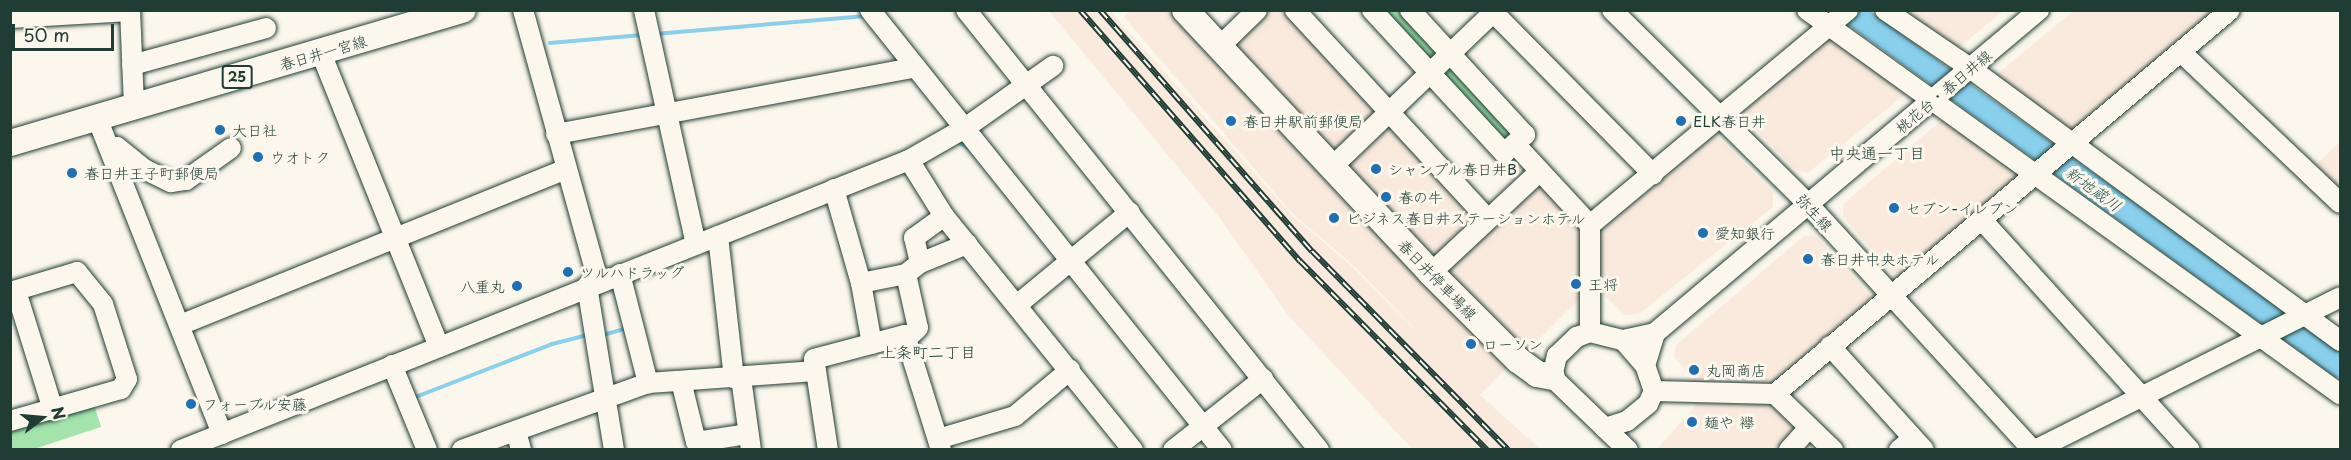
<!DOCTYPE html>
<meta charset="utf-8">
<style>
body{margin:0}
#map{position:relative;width:2351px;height:460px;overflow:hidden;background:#fbf7ec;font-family:"Playpen Sans","Klee One",sans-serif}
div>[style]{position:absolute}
.built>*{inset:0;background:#faeadd}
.green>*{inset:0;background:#a3e4ad}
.stream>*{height:4px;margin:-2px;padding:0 2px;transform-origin:2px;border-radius:2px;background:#8acfec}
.river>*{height:24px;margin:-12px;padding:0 12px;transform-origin:12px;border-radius:12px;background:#8acfec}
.roads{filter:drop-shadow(0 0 2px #1f3d34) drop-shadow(0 0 2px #1f3d34)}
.minor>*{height:20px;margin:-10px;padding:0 10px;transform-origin:10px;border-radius:10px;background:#fbf7ec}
.major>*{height:26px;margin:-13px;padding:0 13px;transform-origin:13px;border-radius:13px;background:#fbf7ec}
.rail>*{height:6px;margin-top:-3px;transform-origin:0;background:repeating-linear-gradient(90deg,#fbf7ec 0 11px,#1f3d34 0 22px);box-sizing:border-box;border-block:2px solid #1f3d34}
.dots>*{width:16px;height:16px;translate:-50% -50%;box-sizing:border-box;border:3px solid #fbf7ec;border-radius:50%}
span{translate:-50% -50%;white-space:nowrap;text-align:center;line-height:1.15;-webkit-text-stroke:6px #fbf7ec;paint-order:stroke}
.shield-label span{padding:2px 4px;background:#fbf7ec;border:2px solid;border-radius:4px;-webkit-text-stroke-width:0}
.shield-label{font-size:14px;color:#1f3d34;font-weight:700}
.street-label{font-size:15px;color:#1f3d34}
.poi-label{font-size:15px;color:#1f3d34}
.left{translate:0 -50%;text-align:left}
.right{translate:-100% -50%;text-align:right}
.neighbourhood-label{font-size:16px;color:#1f3d34}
.water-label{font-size:16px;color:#345a59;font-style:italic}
.frame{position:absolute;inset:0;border:12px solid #1f3d34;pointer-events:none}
.north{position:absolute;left:12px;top:388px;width:60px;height:60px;-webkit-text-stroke:4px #fbf7ec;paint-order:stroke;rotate:74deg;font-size:16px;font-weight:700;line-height:24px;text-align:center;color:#1f3d34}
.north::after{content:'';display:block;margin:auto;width:21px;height:27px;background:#1f3d34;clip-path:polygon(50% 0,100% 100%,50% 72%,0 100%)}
.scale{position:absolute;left:12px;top:24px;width:102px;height:27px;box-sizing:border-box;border:3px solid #1f3d34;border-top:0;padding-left:8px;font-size:18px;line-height:21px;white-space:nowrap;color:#1f3d34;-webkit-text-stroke:4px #fbf7ec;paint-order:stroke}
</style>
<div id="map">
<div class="built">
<div style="clip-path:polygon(1049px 11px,1110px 11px,1293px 216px,1354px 268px,1441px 356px,1356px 268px,1293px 214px,1124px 17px,1131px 11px,1175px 11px,1510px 364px,1480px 395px,1540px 449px,1412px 449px,1288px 315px,1219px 217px)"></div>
<div style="clip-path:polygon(1265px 11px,1285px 11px,1375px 107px,1375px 114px,1335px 152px,1328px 152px,1232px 42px)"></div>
<div style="clip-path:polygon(1896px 11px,2003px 11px,1957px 49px)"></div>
<div style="clip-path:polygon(2073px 11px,2217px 11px,2072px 132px,1994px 77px)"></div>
<div style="clip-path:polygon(1834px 37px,1905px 87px,1904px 95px,1808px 173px,1796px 170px,1742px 116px,1742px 110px,1828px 38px)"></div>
<div style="clip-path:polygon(1943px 119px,2020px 170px,2020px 176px,1903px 274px,1894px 274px,1843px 217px,1843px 204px)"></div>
<div style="clip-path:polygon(1392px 125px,1477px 216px,1436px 260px,1429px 260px,1346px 165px,1386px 126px)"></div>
<div style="clip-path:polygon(1711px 136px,1718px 137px,1773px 193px,1773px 207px,1639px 314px,1625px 315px,1598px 289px,1599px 232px)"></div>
<div style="clip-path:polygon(2340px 142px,2340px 195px,2312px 168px)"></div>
<div style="clip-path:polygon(1535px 184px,1542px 184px,1581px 226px,1582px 296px,1527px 351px,1444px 269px)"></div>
<div style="clip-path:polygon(1805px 235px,1817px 237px,1869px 295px,1869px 303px,1771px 385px,1697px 383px,1674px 357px,1676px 345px)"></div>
<div style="clip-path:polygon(1769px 403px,1796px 427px,1781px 449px,1656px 450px,1697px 404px)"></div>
</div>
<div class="green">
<div style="clip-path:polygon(1380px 11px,1402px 11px,1437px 49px,1437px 55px,1426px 60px)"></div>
<div style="clip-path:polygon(1449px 67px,1455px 67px,1514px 136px,1502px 141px,1443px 78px)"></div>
<div style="clip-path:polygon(93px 401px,101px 427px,34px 449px,11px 449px,11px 424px)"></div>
</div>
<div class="stream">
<div style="left:655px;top:34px;width:212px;rotate:-4.9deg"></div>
<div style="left:550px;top:43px;width:92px;rotate:-5deg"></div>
<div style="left:958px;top:142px;width:14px;rotate:30deg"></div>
<div style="left:603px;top:335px;width:25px;rotate:-16deg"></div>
<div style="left:413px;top:398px;width:149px;rotate:-21.2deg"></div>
<div style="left:552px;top:344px;width:37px;rotate:-14deg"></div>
</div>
<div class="river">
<div style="left:1848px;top:10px;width:607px;rotate:35.89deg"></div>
</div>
<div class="roads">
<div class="minor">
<div style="left:130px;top:10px;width:97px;rotate:87.6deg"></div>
<div style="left:523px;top:10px;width:281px;rotate:74.5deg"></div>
<div style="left:644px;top:10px;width:240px;rotate:77.5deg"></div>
<div style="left:870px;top:10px;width:563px;rotate:51.34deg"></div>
<div style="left:966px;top:10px;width:564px;rotate:51.26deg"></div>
<div style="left:1295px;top:10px;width:284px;rotate:47.3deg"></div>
<div style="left:1372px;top:10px;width:195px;rotate:47.3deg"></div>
<div style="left:1504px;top:153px;width:28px;rotate:-41deg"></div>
<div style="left:1525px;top:135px;width:170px;rotate:-132.6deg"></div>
<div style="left:1491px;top:10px;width:231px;rotate:45.4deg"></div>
<div style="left:1612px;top:10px;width:276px;rotate:44.7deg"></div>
<div style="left:1808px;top:204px;width:333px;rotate:47.6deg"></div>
<div style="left:1807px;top:10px;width:657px;rotate:35.77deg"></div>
<div style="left:1885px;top:10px;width:103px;rotate:34.3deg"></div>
<div style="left:1970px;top:68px;width:460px;rotate:36.4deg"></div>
<div style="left:10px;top:18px;width:120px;rotate:-3.3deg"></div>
<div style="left:1219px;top:47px;width:53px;rotate:-44.2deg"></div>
<div style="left:2181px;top:52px;width:219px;rotate:43.5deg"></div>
<div style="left:321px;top:53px;width:316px;rotate:68.1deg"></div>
<div style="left:132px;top:65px;width:139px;rotate:-15.4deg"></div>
<div style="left:97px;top:118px;width:340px;rotate:68.4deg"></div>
<div style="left:556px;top:134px;width:366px;rotate:-10.5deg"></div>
<div style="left:1515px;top:144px;width:110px;rotate:47.2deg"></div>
<div style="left:1590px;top:225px;width:107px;rotate:90deg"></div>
<div style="left:110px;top:149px;width:7px;rotate:-16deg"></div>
<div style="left:117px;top:147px;width:35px;rotate:39deg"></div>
<div style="left:144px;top:169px;width:30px;rotate:26deg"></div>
<div style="left:171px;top:182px;width:15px;rotate:-8deg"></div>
<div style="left:186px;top:180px;width:55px;rotate:-35.4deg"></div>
<div style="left:909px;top:160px;width:66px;rotate:58deg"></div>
<div style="left:944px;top:216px;width:301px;rotate:51.1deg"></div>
<div style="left:1332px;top:167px;width:227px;rotate:-43.8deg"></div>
<div style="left:834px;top:189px;width:98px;rotate:74deg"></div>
<div style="left:861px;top:283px;width:62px;rotate:79.8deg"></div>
<div style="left:1982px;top:220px;width:310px;rotate:47.9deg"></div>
<div style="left:1590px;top:225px;width:336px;rotate:-39.8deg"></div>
<div style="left:718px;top:236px;width:143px;rotate:83.6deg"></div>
<div style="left:920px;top:263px;width:26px;rotate:-103deg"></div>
<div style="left:914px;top:238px;width:37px;rotate:-36deg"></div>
<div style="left:1431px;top:273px;width:149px;rotate:-43.1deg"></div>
<div style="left:620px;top:274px;width:113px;rotate:75.6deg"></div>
<div style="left:906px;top:274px;width:55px;rotate:77.5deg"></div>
<div style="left:918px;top:328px;width:16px;rotate:137deg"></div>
<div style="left:861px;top:283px;width:46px;rotate:-11.3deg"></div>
<div style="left:906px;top:274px;width:18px;rotate:-38deg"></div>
<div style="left:920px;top:263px;width:51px;rotate:-22deg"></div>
<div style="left:587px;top:286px;width:111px;rotate:80.7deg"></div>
<div style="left:16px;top:291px;width:125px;rotate:72.7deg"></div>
<div style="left:10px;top:292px;width:70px;rotate:-16.6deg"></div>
<div style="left:77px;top:272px;width:41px;rotate:50.9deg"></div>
<div style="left:103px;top:304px;width:79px;rotate:72.3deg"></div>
<div style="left:127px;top:379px;width:12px;rotate:121deg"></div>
<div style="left:121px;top:389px;width:116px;rotate:163.9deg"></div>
<div style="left:1017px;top:305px;width:146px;rotate:-39.5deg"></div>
<div style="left:180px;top:325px;width:416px;rotate:-22deg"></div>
<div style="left:1655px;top:333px;width:502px;rotate:-40.07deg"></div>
<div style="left:1623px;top:340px;width:33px;rotate:49deg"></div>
<div style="left:1645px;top:365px;width:28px;rotate:71deg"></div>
<div style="left:1654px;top:391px;width:14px;rotate:115deg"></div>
<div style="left:1648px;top:404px;width:27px;rotate:141deg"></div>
<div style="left:1627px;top:421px;width:23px;rotate:162deg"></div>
<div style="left:1605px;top:428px;width:74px;rotate:-136.1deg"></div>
<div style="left:1552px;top:377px;width:22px;rotate:-77deg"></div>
<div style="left:1557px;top:356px;width:28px;rotate:-44deg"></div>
<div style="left:1577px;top:337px;width:14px;rotate:-21deg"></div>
<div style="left:1590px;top:332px;width:34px;rotate:14deg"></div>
<div style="left:1623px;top:340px;width:33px;rotate:-12deg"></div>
<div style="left:1655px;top:333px;width:34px;rotate:107deg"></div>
<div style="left:1830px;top:346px;width:140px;rotate:47.9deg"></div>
<div style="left:392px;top:365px;width:92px;rotate:67.6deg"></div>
<div style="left:816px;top:371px;width:80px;rotate:81.4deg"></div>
<div style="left:741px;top:378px;width:73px;rotate:82.1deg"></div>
<div style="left:681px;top:381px;width:63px;rotate:76.2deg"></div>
<div style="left:696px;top:442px;width:53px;rotate:-8.7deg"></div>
<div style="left:1654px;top:391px;width:121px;rotate:1.4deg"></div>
<div style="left:1775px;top:394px;width:595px;rotate:-40.16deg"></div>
<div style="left:1775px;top:394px;width:81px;rotate:44deg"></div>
<div style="left:606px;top:401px;width:50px;rotate:80.7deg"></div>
<div style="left:1605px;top:428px;width:32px;rotate:44deg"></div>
<div style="left:516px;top:431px;width:20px;rotate:75deg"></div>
<div style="left:938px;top:439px;width:80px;rotate:-16.6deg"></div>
<div style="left:1015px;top:416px;width:72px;rotate:-39.9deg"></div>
<div style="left:181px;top:450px;width:784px;rotate:-21.72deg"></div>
<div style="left:909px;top:160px;width:64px;rotate:-29.7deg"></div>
<div style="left:965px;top:128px;width:108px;rotate:-35.2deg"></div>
<div style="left:462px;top:450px;width:198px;rotate:-19.8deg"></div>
<div style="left:648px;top:383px;width:168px;rotate:-4.1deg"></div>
<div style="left:816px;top:371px;width:12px;rotate:-99deg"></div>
<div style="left:814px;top:359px;width:94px;rotate:-14.8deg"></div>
<div style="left:905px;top:335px;width:121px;rotate:72.6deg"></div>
<div style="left:1173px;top:450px;width:115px;rotate:-38.3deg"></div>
<div style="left:1789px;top:450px;width:30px;rotate:-48deg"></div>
<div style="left:1899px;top:450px;width:18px;rotate:-41deg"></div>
<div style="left:2035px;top:450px;width:341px;rotate:-26.6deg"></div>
</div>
<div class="major">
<div style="left:1185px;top:10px;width:360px;rotate:46.9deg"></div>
<div style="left:1431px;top:273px;width:123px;rotate:45deg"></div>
<div style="left:1518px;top:360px;width:24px;rotate:36deg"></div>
<div style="left:1537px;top:374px;width:15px;rotate:11deg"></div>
<div style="left:10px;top:143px;width:472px;rotate:-16.4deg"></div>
</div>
</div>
<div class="rail">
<div style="left:1080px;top:10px;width:334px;rotate:48.8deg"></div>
<div style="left:1300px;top:261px;width:266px;rotate:45.3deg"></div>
<div style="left:1100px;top:10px;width:321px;rotate:48.7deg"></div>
<div style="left:1312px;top:251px;width:279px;rotate:45.4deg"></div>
</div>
<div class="dots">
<div style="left:1231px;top:121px;background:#1f6fb2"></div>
<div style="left:1681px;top:121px;background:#1f6fb2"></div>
<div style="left:220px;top:130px;background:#1f6fb2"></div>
<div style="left:258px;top:157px;background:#1f6fb2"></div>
<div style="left:1376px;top:169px;background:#1f6fb2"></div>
<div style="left:72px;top:173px;background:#1f6fb2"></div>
<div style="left:1386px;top:197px;background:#1f6fb2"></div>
<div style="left:1894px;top:208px;background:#1f6fb2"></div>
<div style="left:1334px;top:218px;background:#1f6fb2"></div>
<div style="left:1703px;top:233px;background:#1f6fb2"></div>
<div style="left:1808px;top:259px;background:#1f6fb2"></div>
<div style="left:568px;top:272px;background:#1f6fb2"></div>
<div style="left:1576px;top:284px;background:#1f6fb2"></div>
<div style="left:517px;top:286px;background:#1f6fb2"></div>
<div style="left:1471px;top:344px;background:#1f6fb2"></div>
<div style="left:1694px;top:370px;background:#1f6fb2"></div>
<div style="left:191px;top:404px;background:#1f6fb2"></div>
<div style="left:1692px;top:422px;background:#1f6fb2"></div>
</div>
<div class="shield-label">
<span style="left:237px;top:77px">25</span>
</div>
<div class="street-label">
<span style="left:323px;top:52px;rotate:-16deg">春日井一宮線</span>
<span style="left:1943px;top:91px;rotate:-40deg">桃花台・春日井線</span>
<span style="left:1815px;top:212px;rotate:47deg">弥生線</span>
<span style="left:1438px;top:279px;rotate:46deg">春日井停車場線</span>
</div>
<div class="poi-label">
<span class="left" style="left:1243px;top:121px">春日井駅前郵便局</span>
<span class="left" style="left:1693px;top:121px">ELK春日井</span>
<span class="left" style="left:232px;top:130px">大日社</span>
<span class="left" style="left:270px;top:157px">ウオトク</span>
<span class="left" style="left:1388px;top:169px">シャンプル春日井B</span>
<span class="left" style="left:84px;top:173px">春日井王子町郵便局</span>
<span class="left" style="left:1398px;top:197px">春の牛</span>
<span class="left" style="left:1906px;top:208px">セブン-イレブン</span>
<span class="left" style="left:1346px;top:218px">ビジネス春日井ステーションホテル</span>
<span class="left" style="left:1715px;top:233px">愛知銀行</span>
<span class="left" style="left:1820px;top:259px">春日井中央ホテル</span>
<span class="left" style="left:580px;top:272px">ツルハドラッグ</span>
<span class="left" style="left:1588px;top:284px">王将</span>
<span class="right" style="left:505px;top:286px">八重丸</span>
<span class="left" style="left:1483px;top:344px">ローソン</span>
<span class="left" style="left:1706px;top:370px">丸岡商店</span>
<span class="left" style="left:203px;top:404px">フォーブル安藤</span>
<span class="left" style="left:1704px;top:422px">麺や 襷</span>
</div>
<div class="neighbourhood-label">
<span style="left:1877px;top:152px">中央通一丁目</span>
<span style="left:928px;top:351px">上条町二丁目</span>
</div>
<div class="water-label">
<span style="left:2094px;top:188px;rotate:36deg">新地蔵川</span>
</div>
<div class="frame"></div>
<div class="north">N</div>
<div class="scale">50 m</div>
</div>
